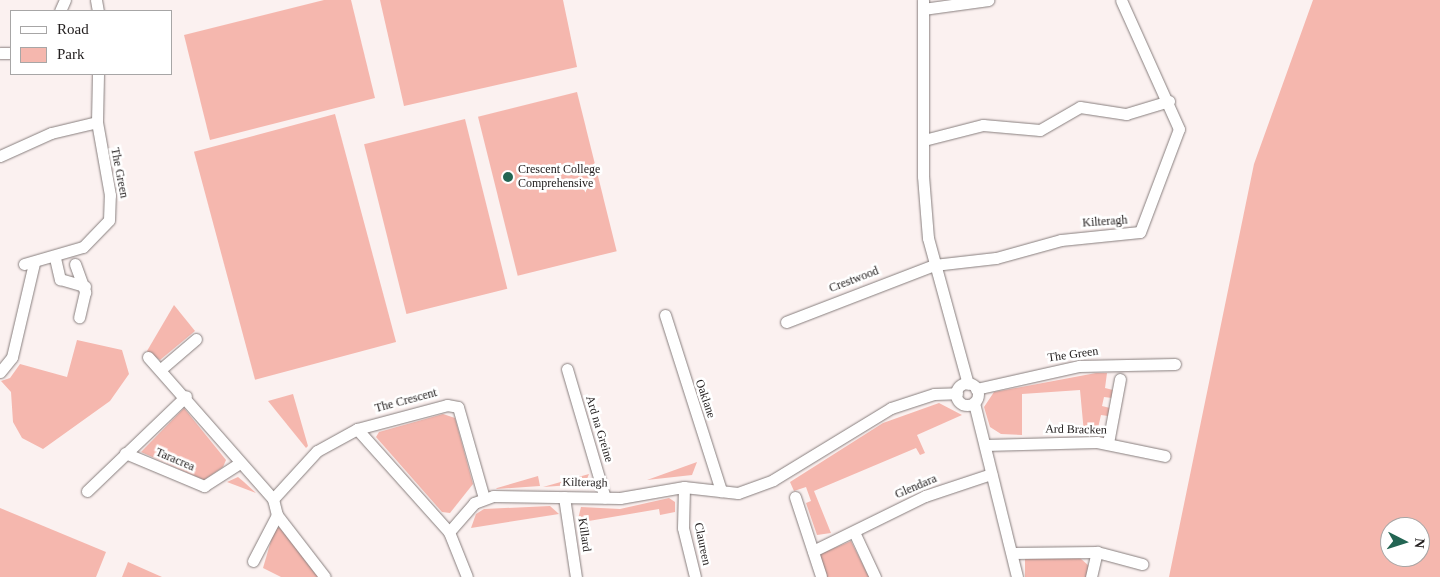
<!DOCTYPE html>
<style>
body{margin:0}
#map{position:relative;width:1440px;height:577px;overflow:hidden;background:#fbf1f0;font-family:"Times New Roman",serif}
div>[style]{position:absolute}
.green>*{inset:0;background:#f5b7ae;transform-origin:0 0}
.roads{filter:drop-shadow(0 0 1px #877e7d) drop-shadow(0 0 1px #877e7d)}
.minor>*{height:11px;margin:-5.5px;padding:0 5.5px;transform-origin:5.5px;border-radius:5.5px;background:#fff}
.minor>.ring{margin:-5.5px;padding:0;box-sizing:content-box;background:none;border:11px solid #fff;border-radius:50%}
.dots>*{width:14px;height:14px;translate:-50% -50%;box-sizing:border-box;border:2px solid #fff;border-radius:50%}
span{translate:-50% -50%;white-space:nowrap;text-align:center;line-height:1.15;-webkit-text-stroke:5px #fff;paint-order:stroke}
.poi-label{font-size:12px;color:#242020}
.left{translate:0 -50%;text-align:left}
.street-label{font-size:12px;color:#242020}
.legend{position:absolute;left:10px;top:10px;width:162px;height:65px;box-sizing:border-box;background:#fff;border:1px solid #a7a6a6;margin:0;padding:6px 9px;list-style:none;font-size:15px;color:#242020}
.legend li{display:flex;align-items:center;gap:10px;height:25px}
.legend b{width:25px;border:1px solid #a7a6a6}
.north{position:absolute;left:1380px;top:517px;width:50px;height:50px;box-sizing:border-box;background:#fff;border:1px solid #a7a6a6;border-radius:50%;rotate:95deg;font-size:14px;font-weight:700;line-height:20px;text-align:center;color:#242020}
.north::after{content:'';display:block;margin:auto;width:18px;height:22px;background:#236553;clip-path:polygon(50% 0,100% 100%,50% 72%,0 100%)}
</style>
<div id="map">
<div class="green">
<div style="clip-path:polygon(324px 0,351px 0,375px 98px,210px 140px,184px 35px)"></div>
<div style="clip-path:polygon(380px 0,563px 0,577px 67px,404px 106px)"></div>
<div style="clip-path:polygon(evenodd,1313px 0,1440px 0,1440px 577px,1169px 577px,1254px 164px,1313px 0,1390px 527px,1420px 527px,1420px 557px,1390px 557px,1390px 527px)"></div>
<div style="left:577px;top:92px;width:164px;height:102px;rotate:76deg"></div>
<div style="left:335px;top:114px;width:236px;height:146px;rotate:75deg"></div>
<div style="left:465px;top:119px;width:175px;height:104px;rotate:76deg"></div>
<div style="clip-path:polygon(174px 305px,195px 331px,160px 360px,147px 351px)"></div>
<div style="clip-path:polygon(77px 340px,122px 350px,129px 374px,110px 401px,43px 449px,22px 438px,13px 422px,11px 392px,1px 381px,10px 378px,20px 364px,67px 377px)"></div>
<div style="clip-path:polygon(1096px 373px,1107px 373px,1105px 388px,1113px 390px,1112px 398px,1104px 397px,1102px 406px,1110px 408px,1108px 416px,1101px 415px,1098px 428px,1105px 430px,1102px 434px,1084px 433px,1080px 390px,1022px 394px,1022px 435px,1001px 434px,990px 427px,984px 407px,994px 392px)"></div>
<div style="clip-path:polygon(293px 394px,308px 446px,306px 448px,268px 401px)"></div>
<div style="clip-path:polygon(939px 403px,962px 415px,917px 435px,925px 453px,920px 455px,916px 448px,814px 491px,831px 533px,817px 535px,806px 503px,811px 501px,806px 487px,794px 491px,790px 482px,883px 423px)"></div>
<div style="clip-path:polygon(184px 408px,226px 460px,223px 467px,204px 480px,141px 452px)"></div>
<div style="clip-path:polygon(443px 414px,455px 418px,473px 484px,450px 513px,442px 512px,376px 437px,379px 432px)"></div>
<div style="clip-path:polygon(697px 462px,692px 475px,647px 480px)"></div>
<div style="clip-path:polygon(589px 474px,585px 484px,543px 487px)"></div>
<div style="clip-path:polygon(538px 476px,540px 486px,496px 489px,497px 488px)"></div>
<div style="clip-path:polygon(238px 477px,244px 482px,256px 493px,227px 482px)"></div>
<div style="clip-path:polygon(669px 498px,675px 502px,675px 512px,660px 515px,659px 509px,577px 523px,581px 507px,620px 509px)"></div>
<div style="clip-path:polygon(550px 506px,559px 514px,471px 528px,476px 514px,484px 509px)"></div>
<div style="clip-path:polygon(0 508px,106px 552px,96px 577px,0 577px)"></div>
<div style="clip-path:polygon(275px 527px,280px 528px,320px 577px,281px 577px,263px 568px)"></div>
<div style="clip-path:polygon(851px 541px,869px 577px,826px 577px,820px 554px)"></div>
<div style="clip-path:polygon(1025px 558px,1080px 558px,1089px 566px,1086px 577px,1025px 577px)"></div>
<div style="clip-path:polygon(128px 562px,162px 577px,122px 577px)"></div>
</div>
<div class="roads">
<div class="minor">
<div style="left:96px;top:0;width:11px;rotate:80deg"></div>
<div style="left:923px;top:0;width:176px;rotate:90deg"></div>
<div style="left:923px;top:176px;width:62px;rotate:85.4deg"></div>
<div style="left:928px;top:238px;width:151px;rotate:74.7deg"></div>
<div style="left:923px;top:9px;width:66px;rotate:-7.9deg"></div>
<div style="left:60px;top:11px;width:12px;rotate:-66deg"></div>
<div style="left:0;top:53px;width:11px"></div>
<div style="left:924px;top:140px;width:61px;rotate:-14.3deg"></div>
<div style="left:983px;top:125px;width:57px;rotate:5deg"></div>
<div style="left:1040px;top:130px;width:46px;rotate:-29.9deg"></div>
<div style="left:1080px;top:107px;width:47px;rotate:8.7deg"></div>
<div style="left:1126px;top:114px;width:45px;rotate:-16.8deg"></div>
<div style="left:0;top:156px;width:56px;rotate:-24.3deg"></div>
<div style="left:51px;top:133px;width:47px;rotate:-13.4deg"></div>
<div style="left:55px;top:258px;width:22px;rotate:77deg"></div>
<div style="left:60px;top:279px;width:26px;rotate:16deg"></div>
<div style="left:24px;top:264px;width:61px;rotate:-16.1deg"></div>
<div style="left:83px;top:247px;width:37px;rotate:-46deg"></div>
<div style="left:109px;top:220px;width:25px;rotate:-88deg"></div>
<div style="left:110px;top:195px;width:74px;rotate:-100.1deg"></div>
<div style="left:97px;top:122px;width:48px;rotate:-88.8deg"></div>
<div style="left:75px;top:264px;width:30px;rotate:70deg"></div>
<div style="left:85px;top:292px;width:26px;rotate:103deg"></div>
<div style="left:665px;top:315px;width:185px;rotate:72.3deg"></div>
<div style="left:786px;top:322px;width:159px;rotate:-21.1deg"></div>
<div style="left:934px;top:265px;width:62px;rotate:-6.4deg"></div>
<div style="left:996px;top:258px;width:67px;rotate:-15.5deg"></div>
<div style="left:1061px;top:240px;width:79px;rotate:-5.8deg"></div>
<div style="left:1140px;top:232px;width:110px;rotate:-69.3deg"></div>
<div style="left:1179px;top:129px;width:141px;rotate:-114.2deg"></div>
<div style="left:148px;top:357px;width:189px;rotate:48.6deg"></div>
<div style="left:273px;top:499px;width:16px;rotate:76deg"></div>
<div style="left:277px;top:515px;width:78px;rotate:52.3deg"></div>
<div style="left:161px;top:369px;width:46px;rotate:-40.6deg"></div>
<div style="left:567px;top:369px;width:134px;rotate:73.6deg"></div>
<div style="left:0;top:372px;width:19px;rotate:-51deg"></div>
<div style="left:12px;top:357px;width:97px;rotate:-76.8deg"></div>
<div class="ring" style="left:956px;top:383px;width:11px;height:11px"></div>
<div style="left:976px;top:389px;width:106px;rotate:-12.6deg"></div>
<div style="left:1079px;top:366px;width:96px;rotate:-1.2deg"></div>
<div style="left:974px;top:403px;width:179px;rotate:76.1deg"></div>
<div style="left:357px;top:429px;width:93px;rotate:-14.9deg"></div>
<div style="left:447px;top:405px;width:11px;rotate:10deg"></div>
<div style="left:458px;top:407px;width:95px;rotate:74.1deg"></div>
<div style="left:1108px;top:443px;width:65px;rotate:-79.4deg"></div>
<div style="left:985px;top:445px;width:112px;rotate:-1.5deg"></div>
<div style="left:1097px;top:442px;width:69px;rotate:11.6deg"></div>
<div style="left:125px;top:453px;width:86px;rotate:22.7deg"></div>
<div style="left:204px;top:486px;width:40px;rotate:-32.9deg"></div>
<div style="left:684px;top:487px;width:41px;rotate:91.4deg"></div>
<div style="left:683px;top:528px;width:50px;rotate:76.2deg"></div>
<div style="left:87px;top:491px;width:137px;rotate:-43.8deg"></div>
<div style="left:564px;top:497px;width:81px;rotate:81.5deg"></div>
<div style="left:795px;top:497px;width:83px;rotate:71.8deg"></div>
<div style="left:273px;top:499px;width:65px;rotate:-47.5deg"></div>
<div style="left:317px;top:451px;width:46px;rotate:-28.8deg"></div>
<div style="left:357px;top:429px;width:138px;rotate:48.2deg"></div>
<div style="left:449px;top:532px;width:38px;rotate:-49deg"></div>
<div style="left:474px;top:503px;width:20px;rotate:-20deg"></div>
<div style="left:493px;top:496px;width:127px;rotate:0.9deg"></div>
<div style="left:620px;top:498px;width:65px;rotate:-9.8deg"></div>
<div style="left:684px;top:487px;width:54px;rotate:6.3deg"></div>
<div style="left:738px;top:493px;width:37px;rotate:-20deg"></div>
<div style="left:773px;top:480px;width:138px;rotate:-31.4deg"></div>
<div style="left:891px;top:408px;width:45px;rotate:-18deg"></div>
<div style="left:934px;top:394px;width:23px;rotate:-2deg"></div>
<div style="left:449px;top:532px;width:48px;rotate:68.2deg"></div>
<div style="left:854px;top:532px;width:50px;rotate:65deg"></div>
<div style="left:813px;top:551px;width:125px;rotate:-26.2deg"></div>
<div style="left:925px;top:496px;width:70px;rotate:-18.4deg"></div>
<div style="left:1012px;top:553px;width:85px;rotate:-0.7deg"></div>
<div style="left:1097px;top:552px;width:47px;rotate:14.9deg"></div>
<div style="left:253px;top:561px;width:52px;rotate:-62.4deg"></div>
<div style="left:1091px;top:577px;width:26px;rotate:-77deg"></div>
</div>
</div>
<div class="dots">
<div style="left:508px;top:177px;background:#236553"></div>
</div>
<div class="poi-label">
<span class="left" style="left:518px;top:177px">Crescent College<br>Comprehensive</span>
</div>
<div class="street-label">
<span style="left:119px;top:173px;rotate:79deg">The Green</span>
<span style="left:1105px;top:222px;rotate:-4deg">Kilteragh</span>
<span style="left:854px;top:280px;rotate:-21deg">Crestwood</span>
<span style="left:1073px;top:355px;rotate:-8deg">The Green</span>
<span style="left:705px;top:399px;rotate:71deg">Oaklane</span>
<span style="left:406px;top:401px;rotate:-15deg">The Crescent</span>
<span style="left:599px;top:429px;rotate:73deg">Ard na Greine</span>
<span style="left:1076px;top:430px;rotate:1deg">Ard Bracken</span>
<span style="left:175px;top:460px;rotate:23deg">Taracrea</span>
<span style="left:585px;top:483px;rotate:1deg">Kilteragh</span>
<span style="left:916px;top:487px;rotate:-23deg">Glendara</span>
<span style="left:584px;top:535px;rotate:82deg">Killard</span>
<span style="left:702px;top:544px;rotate:78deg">Claureen</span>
</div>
<ul class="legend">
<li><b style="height:6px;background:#fff"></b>Road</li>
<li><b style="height:14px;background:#f5b7ae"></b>Park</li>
</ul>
<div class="north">N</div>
</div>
